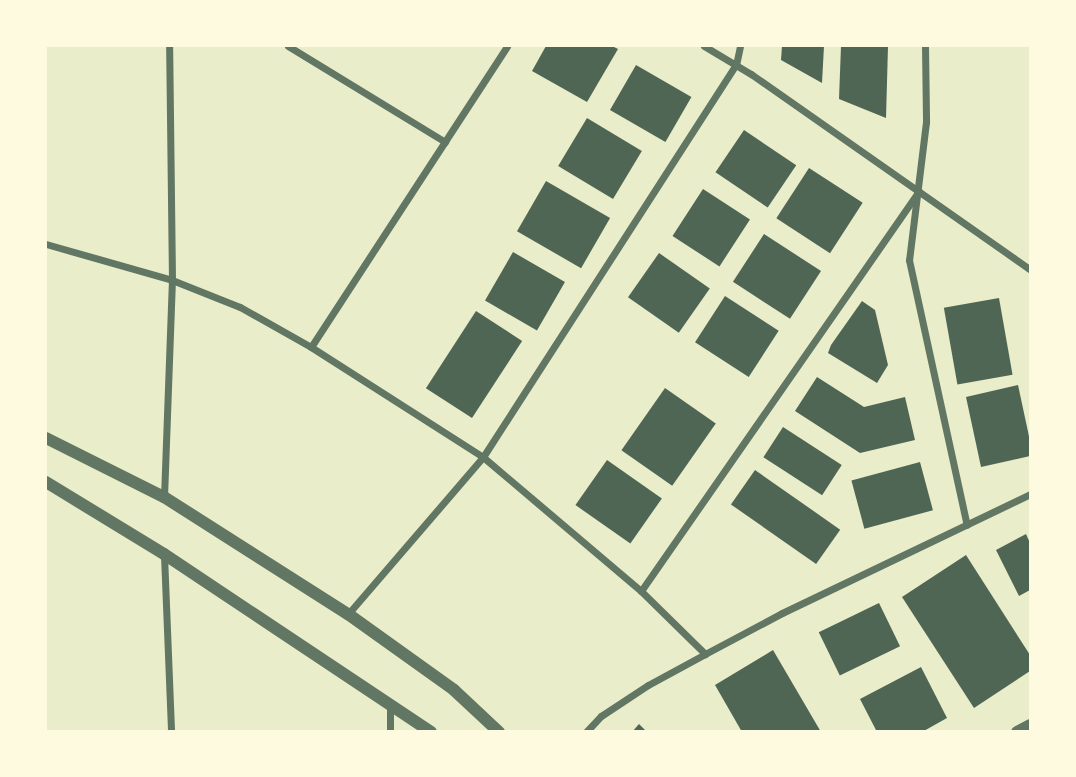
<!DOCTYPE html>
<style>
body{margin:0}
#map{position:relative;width:1076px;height:777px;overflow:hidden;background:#e9edc9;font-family:"IBM Plex Sans",sans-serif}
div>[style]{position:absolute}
.building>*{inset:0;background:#4f6655;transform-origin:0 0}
.minor>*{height:7px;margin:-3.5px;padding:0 3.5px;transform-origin:3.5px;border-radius:3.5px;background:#617663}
.tertiary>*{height:12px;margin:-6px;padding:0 6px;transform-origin:6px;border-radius:6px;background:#617663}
span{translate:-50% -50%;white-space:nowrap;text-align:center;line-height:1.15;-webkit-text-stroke:7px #fefae0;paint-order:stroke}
.frame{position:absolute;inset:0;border:47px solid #fefae0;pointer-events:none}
</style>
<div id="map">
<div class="building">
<div style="clip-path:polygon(546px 46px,612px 46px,618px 49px,587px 102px,532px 71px)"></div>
<div style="clip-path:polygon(782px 46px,824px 46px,822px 83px,781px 60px)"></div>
<div style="clip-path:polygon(841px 46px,888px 46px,886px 118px,839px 99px)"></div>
<div style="left:636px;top:65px;width:64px;height:52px;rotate:30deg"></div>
<div style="left:587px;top:118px;width:64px;height:56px;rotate:31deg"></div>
<div style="left:744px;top:130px;width:63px;height:51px;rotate:34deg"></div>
<div style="left:809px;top:168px;width:64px;height:60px;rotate:33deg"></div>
<div style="left:546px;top:181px;width:74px;height:58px;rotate:30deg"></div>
<div style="left:703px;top:189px;width:56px;height:56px;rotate:33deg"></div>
<div style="left:764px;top:234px;width:68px;height:57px;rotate:33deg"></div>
<div style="left:513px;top:252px;width:60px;height:56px;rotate:30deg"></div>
<div style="left:659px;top:253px;width:62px;height:54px;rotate:35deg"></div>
<div style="left:725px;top:296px;width:64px;height:55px;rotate:33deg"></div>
<div style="left:999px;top:298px;width:78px;height:56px;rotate:80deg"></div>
<div style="clip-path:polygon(862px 301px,875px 310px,888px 365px,877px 383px,828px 353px,831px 345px)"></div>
<div style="left:476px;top:311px;width:55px;height:92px;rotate:33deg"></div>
<div style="clip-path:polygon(817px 377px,864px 407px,905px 397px,915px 440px,860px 453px,795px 411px)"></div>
<div style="clip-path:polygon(1018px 385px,1030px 441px,1030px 456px,981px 467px,966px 397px)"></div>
<div style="left:665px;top:388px;width:62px;height:76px;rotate:35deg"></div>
<div style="left:783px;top:427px;width:70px;height:36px;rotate:33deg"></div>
<div style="left:607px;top:460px;width:67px;height:55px;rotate:35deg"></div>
<div style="left:920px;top:462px;width:50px;height:71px;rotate:75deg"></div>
<div style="left:755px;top:470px;width:104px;height:42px;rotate:35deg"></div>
<div style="clip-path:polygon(1026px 534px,1030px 543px,1030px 590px,1019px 596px,996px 550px)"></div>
<div style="clip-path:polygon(966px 555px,1030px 655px,1030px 671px,974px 708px,902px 597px)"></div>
<div style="left:879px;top:603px;width:48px;height:67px;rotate:64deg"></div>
<div style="clip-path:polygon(773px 650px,821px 732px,742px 732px,715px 685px)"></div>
<div style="clip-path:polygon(921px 667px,947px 718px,922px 732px,877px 732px,860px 699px)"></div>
<div style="clip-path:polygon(639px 724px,647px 732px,632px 732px)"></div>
</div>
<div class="minor">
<div style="left:288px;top:46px;width:184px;rotate:31.4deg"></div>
<div style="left:704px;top:46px;width:55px;rotate:30.8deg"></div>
<div style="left:751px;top:74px;width:340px;rotate:35deg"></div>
<div style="left:925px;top:46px;width:76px;rotate:89.2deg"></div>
<div style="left:926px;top:122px;width:139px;rotate:97deg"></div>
<div style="left:909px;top:260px;width:271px;rotate:77.7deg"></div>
<div style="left:46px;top:244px;width:131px;rotate:15.9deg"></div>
<div style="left:172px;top:280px;width:73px;rotate:21.7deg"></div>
<div style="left:240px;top:307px;width:81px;rotate:29.4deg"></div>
<div style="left:311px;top:347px;width:204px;rotate:32.6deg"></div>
<div style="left:483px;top:457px;width:207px;rotate:40.3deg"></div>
<div style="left:641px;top:591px;width:90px;rotate:44.5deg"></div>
<div style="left:311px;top:347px;width:359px;rotate:-56.9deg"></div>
<div style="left:164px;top:497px;width:217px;rotate:-87.9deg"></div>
<div style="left:172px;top:280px;width:234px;rotate:-90.7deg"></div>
<div style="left:164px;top:555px;width:177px;rotate:87.7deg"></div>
<div style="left:641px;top:591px;width:487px;rotate:-55.2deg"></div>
<div style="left:348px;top:614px;width:207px;rotate:-49.3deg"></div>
<div style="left:483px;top:457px;width:467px;rotate:-57.2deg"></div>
<div style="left:736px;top:65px;width:19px;rotate:-78deg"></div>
<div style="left:390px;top:704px;width:28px;rotate:90deg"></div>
<div style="left:586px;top:732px;width:22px;rotate:-47deg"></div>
<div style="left:601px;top:716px;width:56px;rotate:-33.4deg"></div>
<div style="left:648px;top:685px;width:65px;rotate:-28.5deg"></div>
<div style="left:705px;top:654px;width:87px;rotate:-28deg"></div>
<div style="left:782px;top:613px;width:275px;rotate:-25.6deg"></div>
</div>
<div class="tertiary">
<div style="left:46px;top:438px;width:132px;rotate:26.6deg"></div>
<div style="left:164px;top:497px;width:218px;rotate:32.5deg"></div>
<div style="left:348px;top:614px;width:130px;rotate:35.6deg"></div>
<div style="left:454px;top:690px;width:62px;rotate:43deg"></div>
<div style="left:46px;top:482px;width:138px;rotate:31.4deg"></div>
<div style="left:164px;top:554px;width:321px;rotate:33.7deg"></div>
<div style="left:1017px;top:732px;width:15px;rotate:-28deg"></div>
</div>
<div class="frame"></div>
</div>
